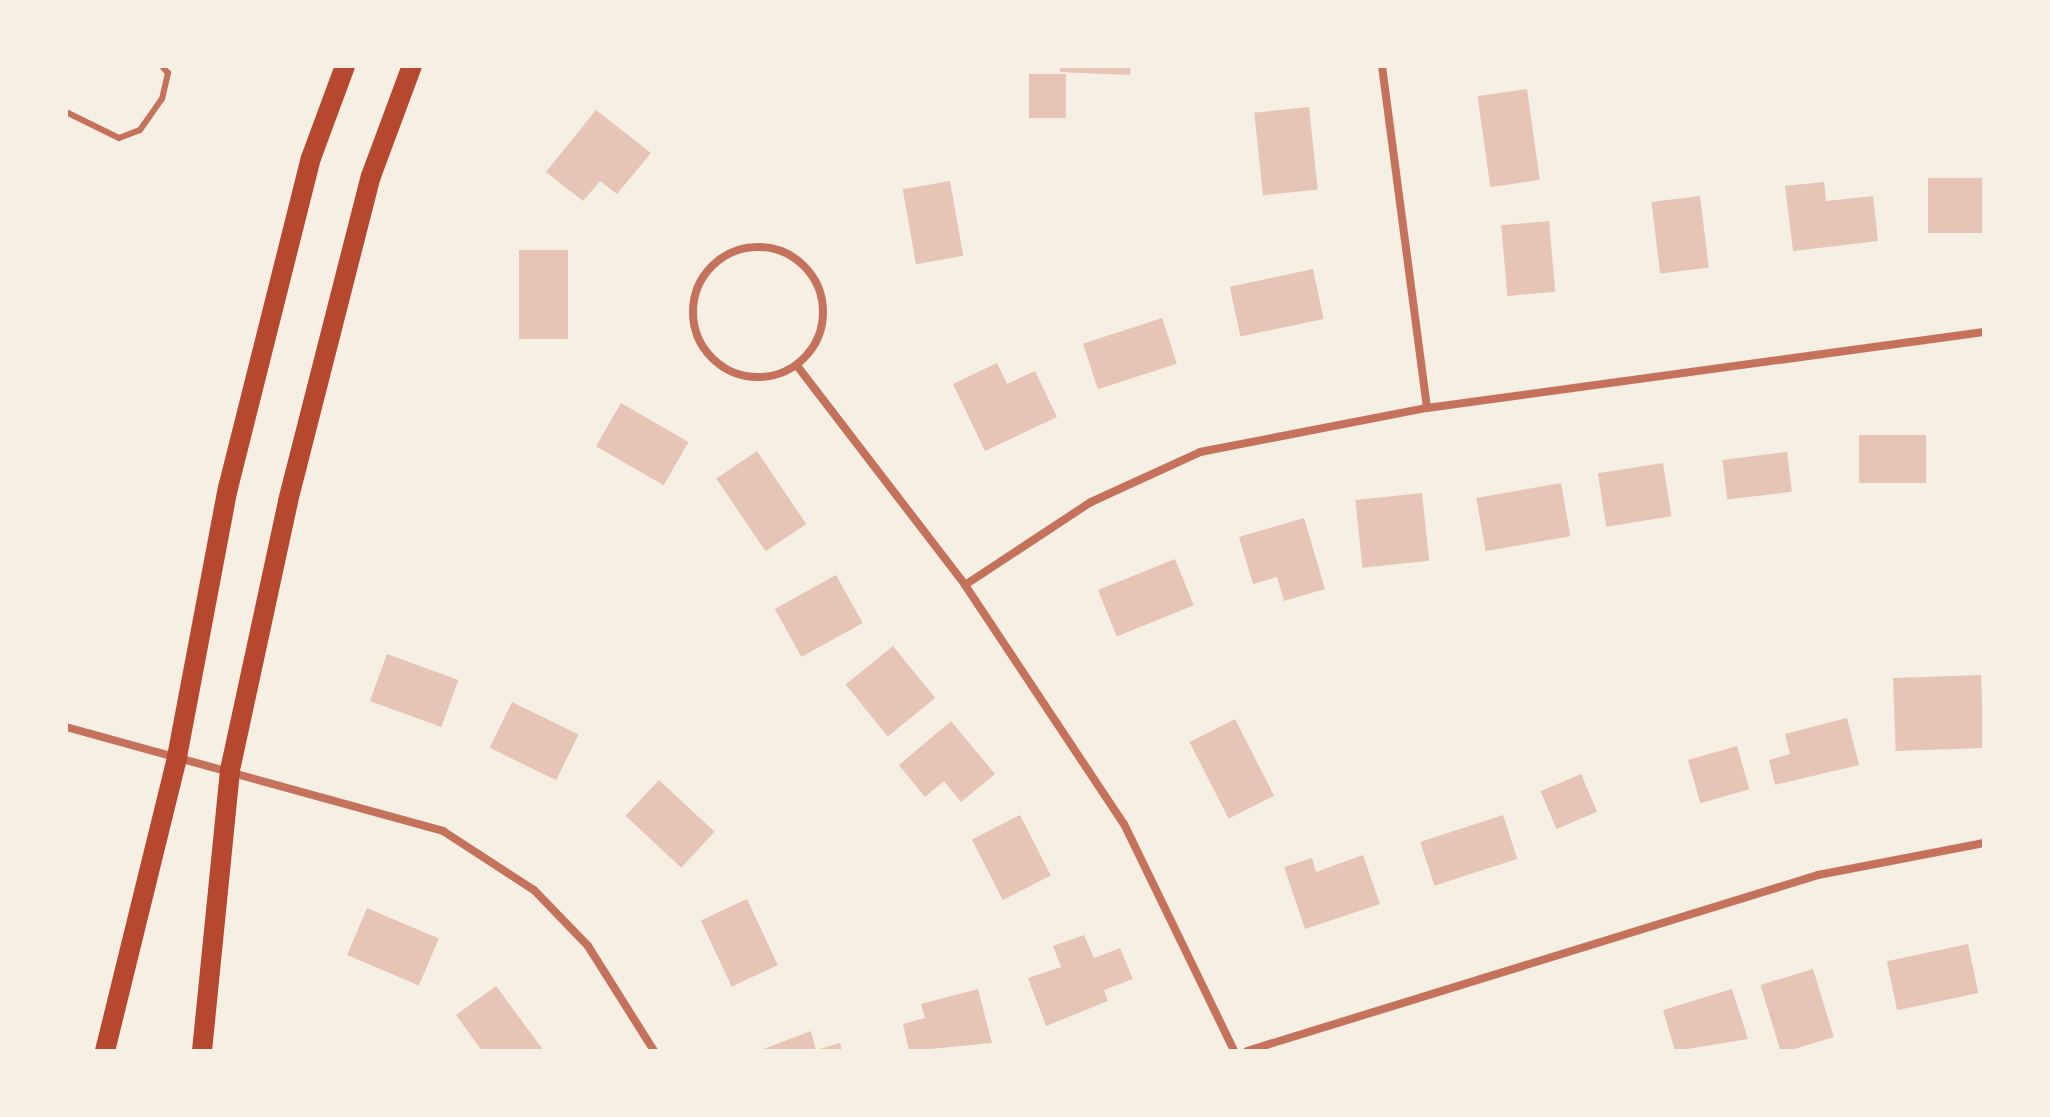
<!DOCTYPE html>
<style>
body{margin:0}
#map{position:relative;width:2050px;height:1117px;overflow:hidden;background:#f6efe4;font-family:"Archivo Narrow",sans-serif}
div>[style]{position:absolute}
.building>*{inset:0;background:#e6c5b7;transform-origin:0 0}
.service>*{height:6px;margin:-3px;padding:0 3px;transform-origin:3px;border-radius:3px;background:#c5725c}
.minor>*{height:8px;margin:-4px;padding:0 4px;transform-origin:4px;border-radius:4px;background:#c5725c}
.minor>.ring{margin:-4px;padding:0;box-sizing:content-box;background:none;border:8px solid #c5725c;border-radius:50%}
.primary>*{height:20px;margin:-10px;padding:0 10px;transform-origin:10px;border-radius:10px;background:#b5482f}
span{translate:-50% -50%;white-space:nowrap;text-align:center;line-height:1.15;-webkit-text-stroke:7px #f6efe4;paint-order:stroke}
.frame{position:absolute;inset:0;border:68px solid #f6efe4;pointer-events:none}
</style>
<div id="map">
<div class="building">
<div style="clip-path:polygon(1060px 66px,1131px 66px,1130px 75px,1060px 72px)"></div>
<div style="left:1029px;top:74px;width:37px;height:44px"></div>
<div style="left:1527px;top:89px;width:92px;height:50px;rotate:82deg"></div>
<div style="left:1309px;top:107px;width:83px;height:55px;rotate:84deg"></div>
<div style="clip-path:polygon(596px 110px,651px 153px,617px 194px,600px 181px,583px 201px,546px 172px)"></div>
<div style="left:1984px;top:178px;width:55px;height:56px;rotate:90deg"></div>
<div style="left:950px;top:181px;width:76px;height:48px;rotate:80deg"></div>
<div style="clip-path:polygon(1824px 182px,1826px 201px,1873px 196px,1878px 241px,1793px 251px,1785px 186px)"></div>
<div style="left:1700px;top:196px;width:72px;height:49px;rotate:83deg"></div>
<div style="left:1549px;top:221px;width:71px;height:48px;rotate:85deg"></div>
<div style="left:519px;top:250px;width:49px;height:89px"></div>
<div style="left:1313px;top:269px;width:51px;height:85px;rotate:78deg"></div>
<div style="left:1162px;top:318px;width:48px;height:83px;rotate:72deg"></div>
<div style="clip-path:polygon(997px 363px,1007px 384px,1035px 371px,1057px 417px,985px 451px,953px 384px)"></div>
<div style="left:621px;top:403px;width:78px;height:50px;rotate:30deg"></div>
<div style="left:1859px;top:435px;width:67px;height:48px"></div>
<div style="left:757px;top:451px;width:88px;height:49px;rotate:56deg"></div>
<div style="left:1787px;top:452px;width:40px;height:65px;rotate:83deg"></div>
<div style="left:1663px;top:463px;width:54px;height:66px;rotate:81deg"></div>
<div style="left:1561px;top:483px;width:54px;height:86px;rotate:80deg"></div>
<div style="left:1422px;top:493px;width:68px;height:67px;rotate:84deg"></div>
<div style="clip-path:polygon(1304px 518px,1325px 589px,1284px 601px,1277px 577px,1253px 584px,1239px 537px)"></div>
<div style="left:1175px;top:559px;width:50px;height:83px;rotate:68deg"></div>
<div style="left:836px;top:575px;width:55px;height:70px;rotate:61deg"></div>
<div style="left:893px;top:646px;width:67px;height:61px;rotate:51deg"></div>
<div style="left:387px;top:654px;width:76px;height:50px;rotate:20deg"></div>
<div style="left:1981px;top:675px;width:73px;height:88px;rotate:88deg"></div>
<div style="left:512px;top:702px;width:74px;height:51px;rotate:26deg"></div>
<div style="clip-path:polygon(1847px 718px,1859px 765px,1775px 785px,1769px 760px,1790px 754px,1785px 734px)"></div>
<div style="left:1235px;top:719px;width:86px;height:51px;rotate:63deg"></div>
<div style="clip-path:polygon(951px 721px,995px 774px,961px 802px,944px 781px,925px 797px,899px 765px)"></div>
<div style="left:1737px;top:746px;width:45px;height:51px;rotate:74deg"></div>
<div style="left:1581px;top:774px;width:41px;height:44px;rotate:67deg"></div>
<div style="left:659px;top:780px;width:76px;height:49px;rotate:43deg"></div>
<div style="left:1020px;top:815px;width:68px;height:54px;rotate:63deg"></div>
<div style="left:1503px;top:815px;width:46px;height:87px;rotate:72deg"></div>
<div style="clip-path:polygon(1363px 855px,1380px 904px,1305px 929px,1284px 867px,1312px 858px,1316px 872px)"></div>
<div style="left:747px;top:899px;width:73px;height:51px;rotate:65deg"></div>
<div style="left:367px;top:908px;width:78px;height:51px;rotate:23deg"></div>
<div style="clip-path:polygon(1084px 935px,1094px 958px,1120px 948px,1133px 979px,1104px 990px,1108px 1001px,1046px 1026px,1028px 978px,1061px 967px,1053px 946px)"></div>
<div style="left:1968px;top:944px;width:50px;height:83px;rotate:78deg"></div>
<div style="left:1813px;top:969px;width:71px;height:55px;rotate:73deg"></div>
<div style="clip-path:polygon(496px 986px,544px 1051px,482px 1051px,456px 1015px)"></div>
<div style="clip-path:polygon(978px 989px,992px 1043px,909px 1051px,903px 1024px,925px 1018px,921px 1004px)"></div>
<div style="clip-path:polygon(1732px 989px,1748px 1039px,1675px 1051px,1663px 1010px)"></div>
<div style="clip-path:polygon(811px 1031px,816px 1050px,840px 1043px,842px 1051px,758px 1051px)"></div>
</div>
<div class="service">
<div style="left:66px;top:112px;width:59px;rotate:26.1deg"></div>
<div style="left:119px;top:138px;width:22px;rotate:-21deg"></div>
<div style="left:140px;top:130px;width:38px;rotate:-55deg"></div>
<div style="left:162px;top:99px;width:27px;rotate:-77deg"></div>
<div style="left:168px;top:73px;width:9px;rotate:-131deg"></div>
</div>
<div class="minor">
<div style="left:1382px;top:66px;width:345px;rotate:82.5deg"></div>
<div class="ring" style="left:693px;top:247px;width:122px;height:122px"></div>
<div style="left:798px;top:367px;width:275px;rotate:52.5deg"></div>
<div style="left:965px;top:585px;width:287px;rotate:56.4deg"></div>
<div style="left:1124px;top:824px;width:252px;rotate:64.1deg"></div>
<div style="left:965px;top:585px;width:151px;rotate:-33.4deg"></div>
<div style="left:1091px;top:502px;width:120px;rotate:-24.6deg"></div>
<div style="left:1200px;top:452px;width:231px;rotate:-11deg"></div>
<div style="left:1427px;top:408px;width:562px;rotate:-7.77deg"></div>
<div style="left:66px;top:727px;width:391px;rotate:15.4deg"></div>
<div style="left:443px;top:831px;width:108px;rotate:33deg"></div>
<div style="left:534px;top:890px;width:78px;rotate:46deg"></div>
<div style="left:588px;top:946px;width:124px;rotate:57.8deg"></div>
<div style="left:1247px;top:1051px;width:598px;rotate:-17.13deg"></div>
<div style="left:1818px;top:875px;width:169px;rotate:-10.9deg"></div>
</div>
<div class="primary">
<div style="left:105px;top:1051px;width:303px;rotate:-76.2deg"></div>
<div style="left:177px;top:757px;width:274px;rotate:-79.3deg"></div>
<div style="left:228px;top:488px;width:340px;rotate:-75.9deg"></div>
<div style="left:311px;top:158px;width:98px;rotate:-69.7deg"></div>
<div style="left:202px;top:1051px;width:282px;rotate:-84.3deg"></div>
<div style="left:230px;top:770px;width:275px;rotate:-77.8deg"></div>
<div style="left:288px;top:501px;width:335px;rotate:-75.7deg"></div>
<div style="left:371px;top:176px;width:117px;rotate:-69.6deg"></div>
</div>
<div class="frame"></div>
</div>
